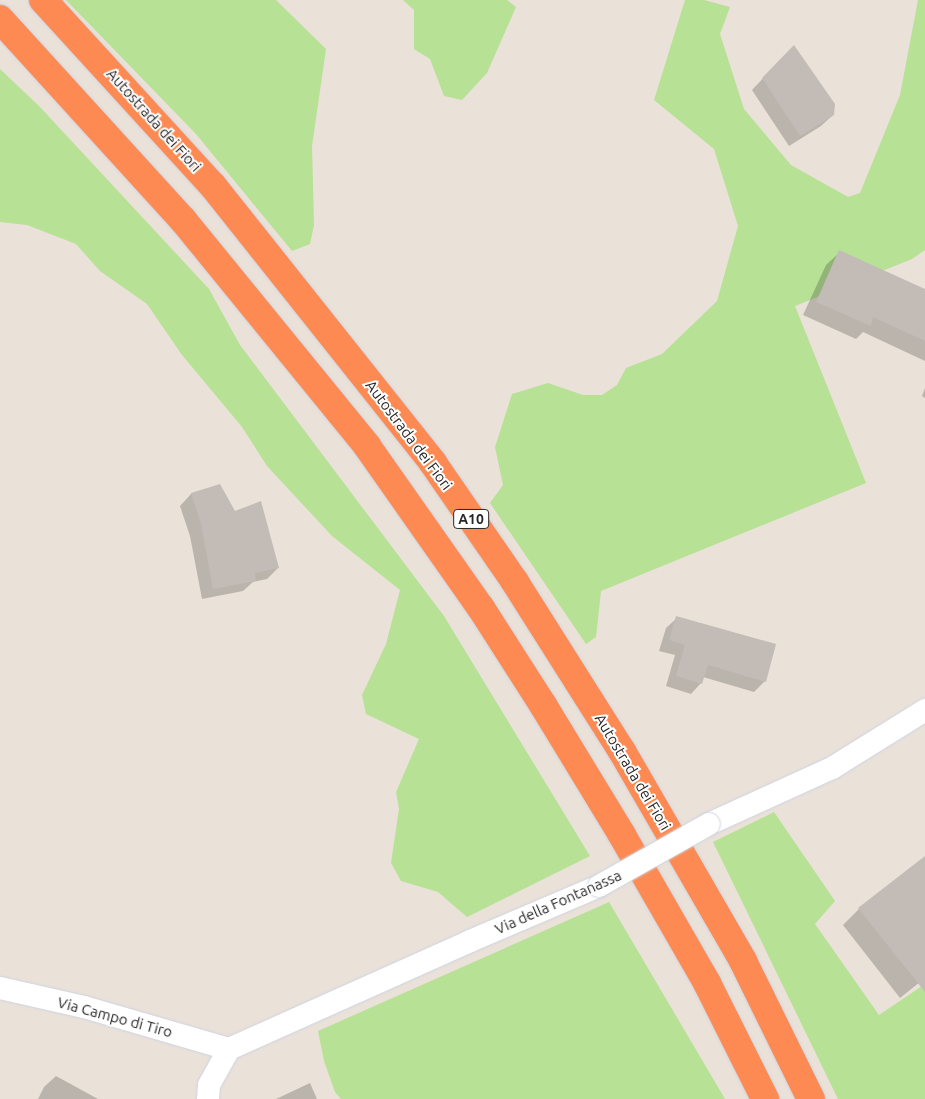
<!DOCTYPE html>
<style>
body{margin:0}
#map{position:relative;width:925px;height:1099px;overflow:hidden;background:#eae1d9;font-family:Ubuntu,sans-serif}
div>[style]{position:absolute}
.green>*{inset:0;background:#b7e195}
.shadow>*{inset:0;background:#0003}
.building>*{inset:0;background:#c2bbb6}
.roads{filter:drop-shadow(0 0 1px #ced4e1) drop-shadow(0 0 1px #ced4e1)}
.street>*{height:22px;margin:-11px;padding:0 11px;transform-origin:11px;border-radius:11px;background:#fff}
.highway>*{height:28px;margin:-14px;padding:0 14px;transform-origin:14px;border-radius:14px;background:#fc8a52}
.bridges{filter:drop-shadow(0 0 1px #ced4e1) drop-shadow(0 0 1px #ced4e1)}
.street-bridge>*{height:22px;margin:-11px;padding:0 11px;transform-origin:11px;border-radius:11px;background:#fff}
span{translate:-50% -50%;white-space:nowrap;text-align:center;line-height:1.15;-webkit-text-stroke:4px #fff;paint-order:stroke}
.shield-label span{padding:1px 4px;background:#fff;border:1px solid;border-radius:4px;-webkit-text-stroke-width:0}
.shield-label{font-size:14px;color:#272727;font-weight:700}
.street-label{font-size:15px;color:#272727}
</style>
<div id="map">
<div class="green">
<div style="clip-path:polygon(66px 0,276px 0,326px 49px,312px 146px,314px 225px,310px 244px,292px 251px,196px 134px)"></div>
<div style="clip-path:polygon(403px 0,507px 0,516px 7px,487px 73px,462px 100px,444px 96px,430px 59px,414px 49px,414px 10px)"></div>
<div style="clip-path:polygon(685px 0,704px 0,730px 7px,720px 34px,744px 109px,791px 165px,848px 197px,860px 193px,900px 95px,918px 0,925px 0,925px 250px,912px 259px,795px 306px,866px 483px,601px 591px,596px 637px,586px 644px,490px 503px,503px 485px,495px 447px,512px 394px,548px 383px,583px 395px,602px 395px,617px 385px,626px 368px,662px 354px,717px 301px,738px 226px,714px 149px,654px 100px)"></div>
<div style="clip-path:polygon(0 69px,39px 106px,209px 289px,240px 345px,444px 616px,590px 856px,467px 917px,438px 892px,401px 881px,391px 863px,399px 809px,396px 792px,419px 739px,366px 714px,362px 695px,386px 644px,400px 590px,332px 536px,267px 466px,242px 427px,182px 355px,147px 304px,100px 271px,76px 244px,27px 225px,0 222px)"></div>
<div style="clip-path:polygon(774px 812px,835px 901px,815px 924px,879px 1015px,925px 984px,925px 1099px,838px 1099px,713px 842px)"></div>
<div style="clip-path:polygon(609px 902px,725px 1099px,341px 1099px,335px 1092px,324px 1061px,318px 1031px)"></div>
</div>
<div class="shadow">
<div style="clip-path:polygon(782px 58px,833px 115px,821px 126px,789px 146px,752px 90px)"></div>
<div style="clip-path:polygon(840px 252px,925px 290px,925px 361px,863px 332px,856px 339px,803px 315px,826px 265px)"></div>
<div style="clip-path:polygon(925px 388px,925px 398px,922px 396px)"></div>
<div style="clip-path:polygon(220px 486px,234px 512px,278px 568px,267px 579px,253px 582px,243px 591px,202px 599px,190px 536px,180px 506px,191px 494px)"></div>
<div style="clip-path:polygon(677px 618px,765px 681px,754px 692px,703px 677px,701px 683px,691px 694px,666px 686px,675px 655px,659px 651px,666px 628px)"></div>
<div style="clip-path:polygon(925px 857px,925px 978px,900px 998px,843px 925px,859px 909px)"></div>
<div style="clip-path:polygon(56px 1076px,98px 1099px,38px 1099px,44px 1087px)"></div>
<div style="clip-path:polygon(310px 1083px,317px 1099px,276px 1099px)"></div>
</div>
<div class="building">
<div style="clip-path:polygon(794px 45px,835px 104px,834px 115px,800px 136px,762px 78px)"></div>
<div style="clip-path:polygon(839px 250px,925px 289px,925px 341px,873px 317px,871px 326px,816px 302px)"></div>
<div style="clip-path:polygon(220px 484px,235px 511px,261px 501px,279px 568px,255px 573px,256px 581px,213px 589px,201px 524px,191px 493px)"></div>
<div style="clip-path:polygon(676px 616px,776px 644px,766px 682px,708px 665px,702px 684px,676px 676px,685px 645px,669px 640px)"></div>
<div style="clip-path:polygon(925px 856px,925px 992px,858px 908px)"></div>
</div>
<div class="roads">
<div class="street">
<div style="left:709px;top:824px;width:135px;rotate:-24.5deg"></div>
<div style="left:832px;top:768px;width:110px;rotate:-31.9deg"></div>
<div style="left:0;top:988px;width:86px;rotate:12.7deg"></div>
<div style="left:84px;top:1007px;width:151px;rotate:16.2deg"></div>
<div style="left:208px;top:1099px;width:14px;rotate:-86deg"></div>
<div style="left:209px;top:1085px;width:41px;rotate:-60.9deg"></div>
<div style="left:229px;top:1049px;width:264px;rotate:-24.1deg"></div>
<div style="left:470px;top:941px;width:140px;rotate:-23.1deg"></div>
</div>
<div class="highway">
<div style="left:43px;top:0;width:252px;rotate:47.6deg"></div>
<div style="left:213px;top:186px;width:354px;rotate:51.5deg"></div>
<div style="left:433px;top:463px;width:145px;rotate:55.4deg"></div>
<div style="left:515px;top:582px;width:200px;rotate:57.7deg"></div>
<div style="left:622px;top:751px;width:242px;rotate:60deg"></div>
<div style="left:743px;top:961px;width:154px;rotate:63.8deg"></div>
<div style="left:0;top:19px;width:272px;rotate:47.7deg"></div>
<div style="left:183px;top:220px;width:291px;rotate:50.8deg"></div>
<div style="left:367px;top:446px;width:198px;rotate:54.9deg"></div>
<div style="left:481px;top:608px;width:115px;rotate:57.4deg"></div>
<div style="left:543px;top:705px;width:152px;rotate:58.7deg"></div>
<div style="left:622px;top:835px;width:171px;rotate:60.1deg"></div>
<div style="left:707px;top:983px;width:130px;rotate:63.4deg"></div>
</div>
</div>
<div class="bridges">
<div class="street-bridge">
<div style="left:599px;top:886px;width:126px;rotate:-29.4deg"></div>
</div>
</div>
<div class="shield-label">
<span style="left:471px;top:519px">A10</span>
</div>
<div class="street-label">
<span style="left:154px;top:120px;rotate:48deg">Autostrada dei Fiori</span>
<span style="left:409px;top:435px;rotate:53deg">Autostrada dei Fiori</span>
<span style="left:633px;top:772px;rotate:59deg">Autostrada dei Fiori</span>
<span style="left:558px;top:902px;rotate:-24deg">Via della Fontanassa</span>
<span style="left:115px;top:1017px;rotate:15deg">Via Campo di Tiro</span>
</div>
</div>
